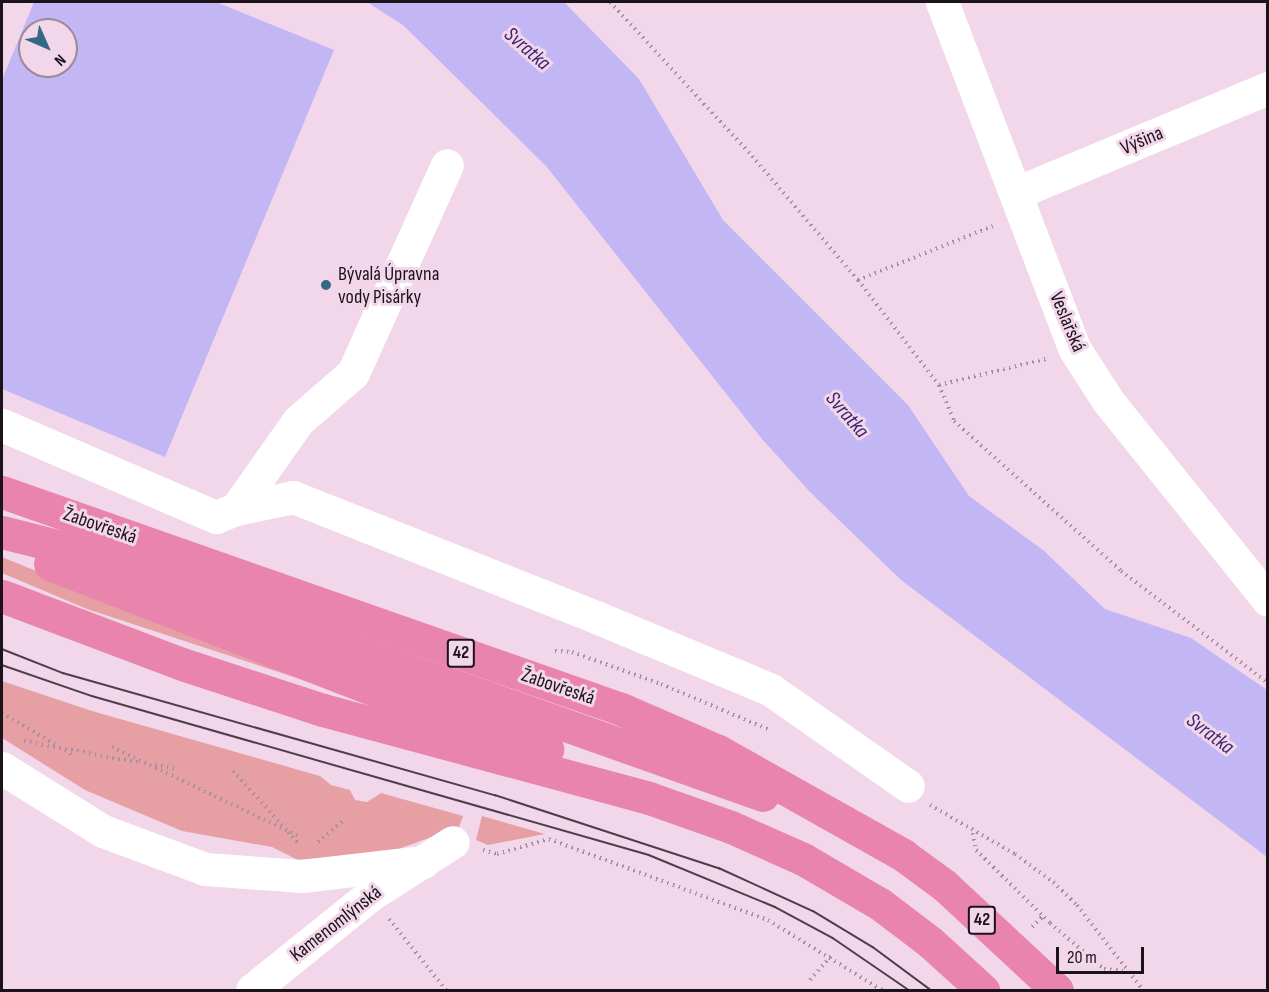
<!DOCTYPE html>
<meta charset="utf-8">
<style>
body{margin:0}
#map{position:relative;width:1269px;height:992px;overflow:hidden;background:#f2d6ea;font-family:"Sofia Sans Condensed",sans-serif}
div>[style]{position:absolute}
.green>*{inset:0;background:#e6a0a4}
.water>*{inset:0;background:#c3b6f4}
.path>*{height:4px;margin-top:-2px;transform-origin:0;background:repeating-linear-gradient(90deg,#a48f9e 0 1.5px,transparent 0 6px)}
.minor>*{height:33px;margin:-16.5px;padding:0 16.5px;transform-origin:16.5px;border-radius:16.5px;background:#fff}
.highway>*{height:33px;margin:-16.5px;padding:0 16.5px;transform-origin:16.5px;border-radius:16.5px;background:#e984ac}
.tram>*{height:1.5px;margin:-0.75px;padding:0 0.75px;transform-origin:0.75px;border-radius:0.75px;background:#4c3f49}
.dots>*{width:16px;height:16px;translate:-50% -50%;box-sizing:border-box;border:3px solid #f2d6ea;border-radius:50%}
span{translate:-50% -50%;white-space:nowrap;text-align:center;line-height:1.15;-webkit-text-stroke:6px #f2d6ea;paint-order:stroke}
.shield-label span{padding:2px 4px;background:#f2d6ea;border:2px solid;border-radius:4px;-webkit-text-stroke-width:0}
.shield-label{font-size:18px;color:#1c131a;font-weight:700}
.street-label{font-size:20px;color:#1c131a}
.poi-label{font-size:20px;color:#1c131a}
.left{translate:0 -50%;text-align:left}
.water-label{font-size:21px;color:#3d266e;font-style:italic}
.frame{position:absolute;inset:0;border:3px solid #1c131a;pointer-events:none}
.north{position:absolute;left:18px;top:18px;width:60px;height:60px;box-sizing:border-box;background:#f2d6ea;border:2px solid #9c8897;border-radius:50%;rotate:135deg;font-size:16px;font-weight:700;line-height:24px;text-align:center;color:#1c131a}
.north::after{content:'';display:block;margin:auto;width:21px;height:27px;background:#326984;clip-path:polygon(50% 0,100% 100%,50% 72%,0 100%)}
.scale{position:absolute;left:1056px;top:947px;width:88px;height:27px;box-sizing:border-box;border:3px solid #1c131a;border-top:0;padding-left:8px;font-size:18px;line-height:21px;white-space:nowrap;color:#1c131a;-webkit-text-stroke:4px #f2d6ea;paint-order:stroke}
</style>
<div id="map">
<div class="green">
<div style="clip-path:polygon(2px 557px,268px 666px,306px 681px,87px 609px,2px 573px)"></div>
<div style="clip-path:polygon(2px 681px,92px 711px,320px 776px,331px 785px,350px 790px,355px 800px,367px 802px,381px 793px,463px 816px,459px 827px,393px 851px,298px 860px,272px 847px,182px 831px,85px 790px,2px 738px)"></div>
<div style="clip-path:polygon(482px 816px,545px 834px,488px 845px,476px 840px)"></div>
</div>
<div class="water">
<div style="clip-path:polygon(evenodd,34px 2px,216px 2px,334px 50px,165px 457px,2px 389px,2px 80px,34px 2px,30px 30px,66px 30px,66px 66px,30px 66px,30px 30px)"></div>
<div style="clip-path:polygon(367px 2px,564px 2px,639px 79px,723px 220px,908px 405px,969px 496px,1043px 550px,1105px 609px,1191px 638px,1267px 690px,1267px 857px,901px 580px,810px 492px,762px 439px,546px 166px,403px 25px)"></div>
</div>
<div class="path">
<div style="left:610px;top:2px;width:209px;rotate:47.3deg"></div>
<div style="left:752px;top:156px;width:163px;rotate:49.5deg"></div>
<div style="left:858px;top:280px;width:133px;rotate:52.4deg"></div>
<div style="left:939px;top:385px;width:110px;rotate:-13.7deg"></div>
<div style="left:858px;top:280px;width:145px;rotate:-21.8deg"></div>
<div style="left:939px;top:385px;width:39px;rotate:67deg"></div>
<div style="left:954px;top:421px;width:224px;rotate:41.9deg"></div>
<div style="left:1121px;top:571px;width:185px;rotate:37.3deg"></div>
<div style="left:555px;top:651px;width:17px;rotate:3deg"></div>
<div style="left:572px;top:652px;width:95px;rotate:19.8deg"></div>
<div style="left:661px;top:684px;width:118px;rotate:22.9deg"></div>
<div style="left:2px;top:713px;width:65px;rotate:30.5deg"></div>
<div style="left:24px;top:741px;width:119px;rotate:10.6deg"></div>
<div style="left:112px;top:747px;width:209px;rotate:25.5deg"></div>
<div style="left:65px;top:750px;width:11px;rotate:34deg"></div>
<div style="left:155px;top:765px;width:23px;rotate:10deg"></div>
<div style="left:233px;top:771px;width:74px;rotate:47.7deg"></div>
<div style="left:930px;top:805px;width:98px;rotate:30deg"></div>
<div style="left:1015px;top:854px;width:47px;rotate:36.4deg"></div>
<div style="left:1053px;top:882px;width:33px;rotate:44deg"></div>
<div style="left:1077px;top:905px;width:108px;rotate:52.2deg"></div>
<div style="left:288px;top:832px;width:16px;rotate:47deg"></div>
<div style="left:973px;top:833px;width:17px;rotate:80deg"></div>
<div style="left:976px;top:850px;width:104px;rotate:44.6deg"></div>
<div style="left:1050px;top:923px;width:71px;rotate:40.4deg"></div>
<div style="left:1104px;top:969px;width:19px;rotate:6deg"></div>
<div style="left:318px;top:842px;width:34px;rotate:-40deg"></div>
<div style="left:483px;top:850px;width:15px;rotate:16deg"></div>
<div style="left:497px;top:854px;width:54px;rotate:-16.1deg"></div>
<div style="left:549px;top:839px;width:233px;rotate:20.3deg"></div>
<div style="left:768px;top:920px;width:134px;rotate:31.6deg"></div>
<div style="left:389px;top:919px;width:91px;rotate:51.2deg"></div>
<div style="left:1032px;top:927px;width:16px;rotate:-45deg"></div>
<div style="left:810px;top:980px;width:32px;rotate:-49deg"></div>
</div>
<div class="minor">
<div style="left:942px;top:2px;width:370px;rotate:69.1deg"></div>
<div style="left:1074px;top:348px;width:63px;rotate:57.3deg"></div>
<div style="left:1108px;top:401px;width:255px;rotate:51.2deg"></div>
<div style="left:1016px;top:193px;width:273px;rotate:-22.6deg"></div>
<div style="left:2px;top:425px;width:233px;rotate:23.3deg"></div>
<div style="left:216px;top:517px;width:22px;rotate:-22deg"></div>
<div style="left:236px;top:509px;width:58px;rotate:-11.9deg"></div>
<div style="left:293px;top:497px;width:326px;rotate:21.6deg"></div>
<div style="left:596px;top:617px;width:190px;rotate:22.6deg"></div>
<div style="left:771px;top:690px;width:167px;rotate:35deg"></div>
<div style="left:236px;top:509px;width:108px;rotate:-54.8deg"></div>
<div style="left:298px;top:421px;width:73px;rotate:-41.1deg"></div>
<div style="left:353px;top:373px;width:228px;rotate:-65.7deg"></div>
<div style="left:2px;top:768px;width:119px;rotate:32deg"></div>
<div style="left:103px;top:831px;width:109px;rotate:20.4deg"></div>
<div style="left:205px;top:869px;width:97px;rotate:4.1deg"></div>
<div style="left:302px;top:876px;width:122px;rotate:-6.6deg"></div>
<div style="left:252px;top:990px;width:151px;rotate:-38.8deg"></div>
<div style="left:370px;top:895px;width:98px;rotate:-32.6deg"></div>
</div>
<div class="highway">
<div style="left:2px;top:492px;width:656px;rotate:19.32deg"></div>
<div style="left:621px;top:709px;width:106px;rotate:23.4deg"></div>
<div style="left:718px;top:751px;width:212px;rotate:29.3deg"></div>
<div style="left:903px;top:855px;width:51px;rotate:36.2deg"></div>
<div style="left:944px;top:885px;width:154px;rotate:42.9deg"></div>
<div style="left:2px;top:532px;width:69px;rotate:14.2deg"></div>
<div style="left:69px;top:549px;width:736px;rotate:19.52deg"></div>
<div style="left:50px;top:564px;width:395px;rotate:21.2deg"></div>
<div style="left:418px;top:707px;width:136px;rotate:18deg"></div>
<div style="left:2px;top:596px;width:192px;rotate:20.7deg"></div>
<div style="left:182px;top:664px;width:148px;rotate:18.1deg"></div>
<div style="left:323px;top:710px;width:338px;rotate:15.1deg"></div>
<div style="left:649px;top:798px;width:87px;rotate:19.5deg"></div>
<div style="left:731px;top:827px;width:79px;rotate:24deg"></div>
<div style="left:803px;top:859px;width:89px;rotate:30.3deg"></div>
<div style="left:880px;top:904px;width:63px;rotate:37.2deg"></div>
<div style="left:930px;top:942px;width:72px;rotate:42.2deg"></div>
</div>
<div class="tram">
<div style="left:2px;top:649px;width:66px;rotate:21.5deg"></div>
<div style="left:63px;top:673px;width:449px;rotate:15.8deg"></div>
<div style="left:495px;top:795px;width:236px;rotate:18.1deg"></div>
<div style="left:719px;top:868px;width:103px;rotate:24.6deg"></div>
<div style="left:813px;top:911px;width:70px;rotate:31deg"></div>
<div style="left:873px;top:947px;width:72px;rotate:36.6deg"></div>
<div style="left:2px;top:665px;width:95px;rotate:19deg"></div>
<div style="left:92px;top:696px;width:579px;rotate:15.93deg"></div>
<div style="left:649px;top:855px;width:136px;rotate:22.4deg"></div>
<div style="left:775px;top:907px;width:66px;rotate:28.1deg"></div>
<div style="left:833px;top:938px;width:92px;rotate:34.4deg"></div>
</div>
<div class="dots">
<div style="left:326px;top:285px;background:#326984"></div>
</div>
<div class="shield-label">
<span style="left:461px;top:653px">42</span>
<span style="left:982px;top:920px">42</span>
</div>
<div class="street-label">
<span style="left:1142px;top:141px;rotate:-23deg">Výšina</span>
<span style="left:1067px;top:322px;rotate:67deg">Veslařská</span>
<span style="left:100px;top:526px;rotate:19deg">Žabovřeská</span>
<span style="left:558px;top:687px;rotate:19deg">Žabovřeská</span>
<span style="left:336px;top:924px;rotate:-38deg">Kamenomlýnská</span>
</div>
<div class="poi-label">
<span class="left" style="left:338px;top:286px">Bývalá Úpravna<br>vody Pisárky</span>
</div>
<div class="water-label">
<span style="left:527px;top:49px;rotate:41deg">Svratka</span>
<span style="left:847px;top:415px;rotate:49deg">Svratka</span>
<span style="left:1210px;top:734px;rotate:37deg">Svratka</span>
</div>
<div class="frame"></div>
<div class="north">N</div>
<div class="scale">20 m</div>
</div>
